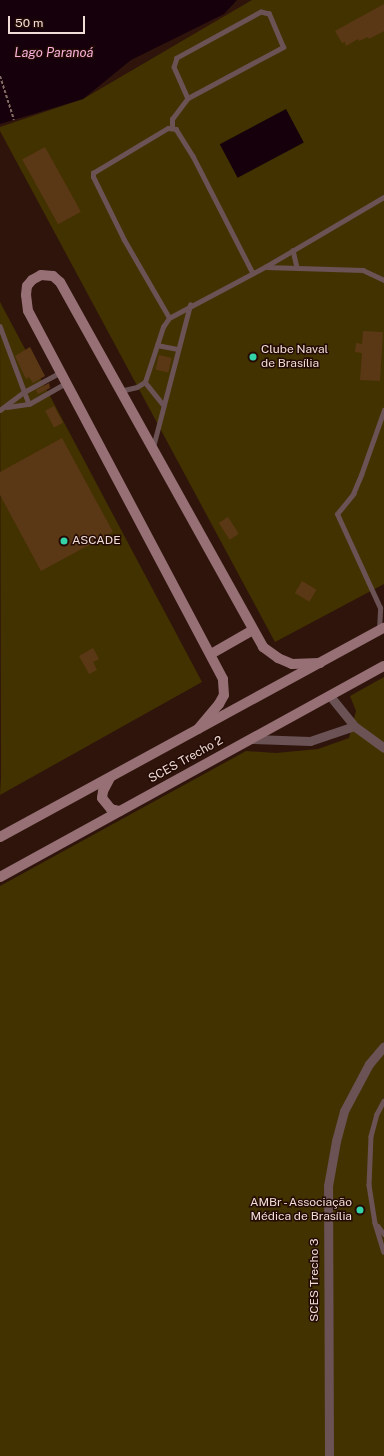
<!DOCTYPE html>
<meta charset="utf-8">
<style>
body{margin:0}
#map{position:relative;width:384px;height:1456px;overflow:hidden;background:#2f140c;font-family:"Public Sans",sans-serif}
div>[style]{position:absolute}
.green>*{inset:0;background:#423200}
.water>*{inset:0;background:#15000c;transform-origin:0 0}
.building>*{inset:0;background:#5b3815;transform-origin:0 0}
.path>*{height:2px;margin-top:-1px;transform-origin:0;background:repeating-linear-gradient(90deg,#846d65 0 3px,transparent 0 5px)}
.lane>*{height:4.5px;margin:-2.25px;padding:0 2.25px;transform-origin:2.25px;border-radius:2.25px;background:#6a5255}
.street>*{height:9px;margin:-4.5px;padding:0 4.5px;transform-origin:4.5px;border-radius:4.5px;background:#6a5255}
.secondary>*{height:10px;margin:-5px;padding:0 5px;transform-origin:5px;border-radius:5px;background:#967075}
.dots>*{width:11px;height:11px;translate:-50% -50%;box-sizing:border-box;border:2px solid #240b05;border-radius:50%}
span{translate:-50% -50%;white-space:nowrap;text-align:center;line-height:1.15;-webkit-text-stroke:3px #240b05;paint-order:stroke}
.poi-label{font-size:12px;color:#f1ddd7}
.left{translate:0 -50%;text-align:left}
.right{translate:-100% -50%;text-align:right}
.street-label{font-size:12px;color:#f1ddd7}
.water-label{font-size:13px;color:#fbb3dd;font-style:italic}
.scale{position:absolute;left:8px;top:16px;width:77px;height:18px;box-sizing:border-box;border:2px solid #f1ddd7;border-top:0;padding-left:5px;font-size:12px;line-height:14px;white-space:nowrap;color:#f1ddd7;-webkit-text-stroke:3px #240b05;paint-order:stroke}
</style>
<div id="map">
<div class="green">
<div style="clip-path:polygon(252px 0,384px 0,384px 584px,275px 642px,0 131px,0 127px,83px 99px)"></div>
<div style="clip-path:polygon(0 302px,202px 682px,0 795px,1px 778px)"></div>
<div style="clip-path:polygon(384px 677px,384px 1456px,0 1456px,0 886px,246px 751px,276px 753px,318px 749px,349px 738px,356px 711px,350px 696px)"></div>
</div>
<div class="water">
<div style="clip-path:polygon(0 0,237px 0,224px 14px,131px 60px,83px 99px,0 124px)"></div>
<div style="left:286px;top:109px;width:38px;height:75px;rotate:62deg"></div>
</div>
<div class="building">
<div style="clip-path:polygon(384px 4px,384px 31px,369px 39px,368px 37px,359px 41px,358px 39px,346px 46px,345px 42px,342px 43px,335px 31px)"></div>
<div style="left:45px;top:147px;width:74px;height:26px;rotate:61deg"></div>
<div style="clip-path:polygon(363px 331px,383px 332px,380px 381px,360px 380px,362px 353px,355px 352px,356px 343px,362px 344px)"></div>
<div style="clip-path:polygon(30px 347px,45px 376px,33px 383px,29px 377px,26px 379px,15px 356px)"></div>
<div style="left:159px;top:355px;width:13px;height:15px;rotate:13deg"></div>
<div style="clip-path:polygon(49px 383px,50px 388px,38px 394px,36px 390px)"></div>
<div style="left:54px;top:406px;width:19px;height:10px;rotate:62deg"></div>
<div style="clip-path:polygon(62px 438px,113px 532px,41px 571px,0 495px,0 472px)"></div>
<div style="left:228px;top:517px;width:20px;height:11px;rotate:57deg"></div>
<div style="left:302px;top:581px;width:17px;height:14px;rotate:31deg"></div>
<div style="clip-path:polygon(93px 648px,99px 659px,93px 662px,97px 670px,89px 674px,79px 656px)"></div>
</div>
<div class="path">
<div style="left:0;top:76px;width:46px;rotate:72.3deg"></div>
</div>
<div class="lane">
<div style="left:172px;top:127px;width:8px;rotate:-90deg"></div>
<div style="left:172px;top:119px;width:26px;rotate:-53deg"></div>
<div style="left:188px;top:98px;width:108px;rotate:-28.2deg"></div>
<div style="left:283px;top:47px;width:36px;rotate:-113deg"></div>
<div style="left:269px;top:14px;width:8px;rotate:-166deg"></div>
<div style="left:261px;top:12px;width:96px;rotate:151.3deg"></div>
<div style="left:177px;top:58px;width:9px;rotate:108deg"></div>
<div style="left:174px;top:67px;width:34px;rotate:66deg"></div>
<div style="left:293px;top:250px;width:17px;rotate:77deg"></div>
<div style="left:266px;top:267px;width:97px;rotate:1.8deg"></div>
<div style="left:363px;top:270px;width:23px;rotate:25deg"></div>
<div style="left:169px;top:318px;width:90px;rotate:-120deg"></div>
<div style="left:124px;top:240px;width:70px;rotate:-116.2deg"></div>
<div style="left:93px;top:177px;width:4px;rotate:-90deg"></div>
<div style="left:93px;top:173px;width:87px;rotate:-31deg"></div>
<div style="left:168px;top:128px;width:8px;rotate:7deg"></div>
<div style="left:176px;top:129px;width:32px;rotate:58deg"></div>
<div style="left:193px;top:156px;width:131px;rotate:62.9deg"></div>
<div style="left:0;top:326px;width:83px;rotate:69.6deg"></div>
<div style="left:157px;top:345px;width:20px;rotate:11deg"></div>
<div style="left:145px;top:382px;width:28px;rotate:51deg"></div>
<div style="left:120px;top:391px;width:17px;rotate:-13deg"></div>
<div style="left:137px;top:387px;width:9px;rotate:-32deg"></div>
<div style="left:145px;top:382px;width:58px;rotate:-71.9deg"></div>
<div style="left:163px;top:327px;width:11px;rotate:-56deg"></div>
<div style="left:169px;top:318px;width:109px;rotate:-28deg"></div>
<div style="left:265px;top:267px;width:138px;rotate:-30.5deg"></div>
<div style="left:7px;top:407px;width:22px;rotate:-8deg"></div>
<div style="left:29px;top:404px;width:43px;rotate:-29.6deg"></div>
<div style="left:0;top:410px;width:30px;rotate:-37deg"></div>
<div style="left:24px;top:392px;width:42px;rotate:-28.4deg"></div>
<div style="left:153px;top:447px;width:147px;rotate:-75.4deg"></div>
<div style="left:379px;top:630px;width:22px;rotate:-87deg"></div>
<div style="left:380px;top:608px;width:103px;rotate:-114.6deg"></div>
<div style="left:337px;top:514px;width:26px;rotate:-51deg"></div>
<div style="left:353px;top:494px;width:21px;rotate:-67deg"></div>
<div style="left:361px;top:475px;width:69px;rotate:-70.5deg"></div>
<div style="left:384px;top:1101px;width:15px;rotate:118deg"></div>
<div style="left:377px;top:1114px;width:23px;rotate:105deg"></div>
<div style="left:371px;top:1136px;width:49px;rotate:92.3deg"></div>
<div style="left:369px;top:1185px;width:38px;rotate:81deg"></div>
<div style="left:375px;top:1223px;width:30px;rotate:73deg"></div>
<div style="left:378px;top:1226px;width:10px;rotate:53deg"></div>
</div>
<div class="street">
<div style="left:330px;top:696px;width:38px;rotate:51deg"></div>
<div style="left:354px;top:726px;width:37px;rotate:36deg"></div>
<div style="left:252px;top:739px;width:58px;rotate:2deg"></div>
<div style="left:310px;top:741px;width:46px;rotate:-18.8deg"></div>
<div style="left:329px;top:1456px;width:270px;rotate:-90.2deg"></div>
<div style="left:328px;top:1186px;width:46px;rotate:-79.9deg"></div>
<div style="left:336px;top:1141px;width:31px;rotate:-75deg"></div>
<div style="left:344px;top:1111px;width:53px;rotate:-62deg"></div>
<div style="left:369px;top:1064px;width:23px;rotate:-50deg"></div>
</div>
<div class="secondary">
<div style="left:211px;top:654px;width:48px;rotate:-29.7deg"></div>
<div style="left:198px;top:729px;width:33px;rotate:-50deg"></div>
<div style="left:219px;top:704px;width:10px;rotate:-61deg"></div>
<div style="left:224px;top:695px;width:16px;rotate:-94deg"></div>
<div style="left:223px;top:679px;width:416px;rotate:-117.9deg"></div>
<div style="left:28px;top:311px;width:16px;rotate:-97deg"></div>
<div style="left:26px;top:295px;width:9px;rotate:-84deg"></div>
<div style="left:27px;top:286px;width:8px;rotate:-50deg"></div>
<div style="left:32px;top:280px;width:10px;rotate:-29deg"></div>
<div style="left:41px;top:275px;width:12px;rotate:5deg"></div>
<div style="left:53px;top:276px;width:9px;rotate:41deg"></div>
<div style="left:60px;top:282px;width:418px;rotate:60.9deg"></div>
<div style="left:263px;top:647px;width:19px;rotate:36deg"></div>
<div style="left:278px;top:658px;width:15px;rotate:23deg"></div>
<div style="left:292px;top:664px;width:28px;rotate:-2deg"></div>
<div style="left:110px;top:778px;width:15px;rotate:118deg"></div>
<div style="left:103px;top:791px;width:7px;rotate:98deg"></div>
<div style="left:102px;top:798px;width:14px;rotate:51deg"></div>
<div style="left:111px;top:809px;width:9px;rotate:13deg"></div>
<div style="left:0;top:837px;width:437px;rotate:-28.6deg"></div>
<div style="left:0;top:877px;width:438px;rotate:-28.8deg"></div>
</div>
<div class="dots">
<div style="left:253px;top:357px;background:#33d4a8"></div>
<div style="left:64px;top:541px;background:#33d4a8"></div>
<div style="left:360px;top:1210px;background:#33d4a8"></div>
</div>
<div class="poi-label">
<span class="left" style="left:261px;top:357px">Clube Naval<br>de Brasília</span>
<span class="left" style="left:72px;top:541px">ASCADE</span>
<span class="right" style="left:352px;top:1210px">AMBr - Associação<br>Médica de Brasília</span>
</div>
<div class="street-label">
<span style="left:186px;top:760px;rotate:-29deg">SCES Trecho 2</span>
<span style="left:315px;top:1280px;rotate:-90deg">SCES Trecho 3</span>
</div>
<div class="water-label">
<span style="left:54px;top:53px">Lago Paranoá</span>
</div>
<div class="scale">50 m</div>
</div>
